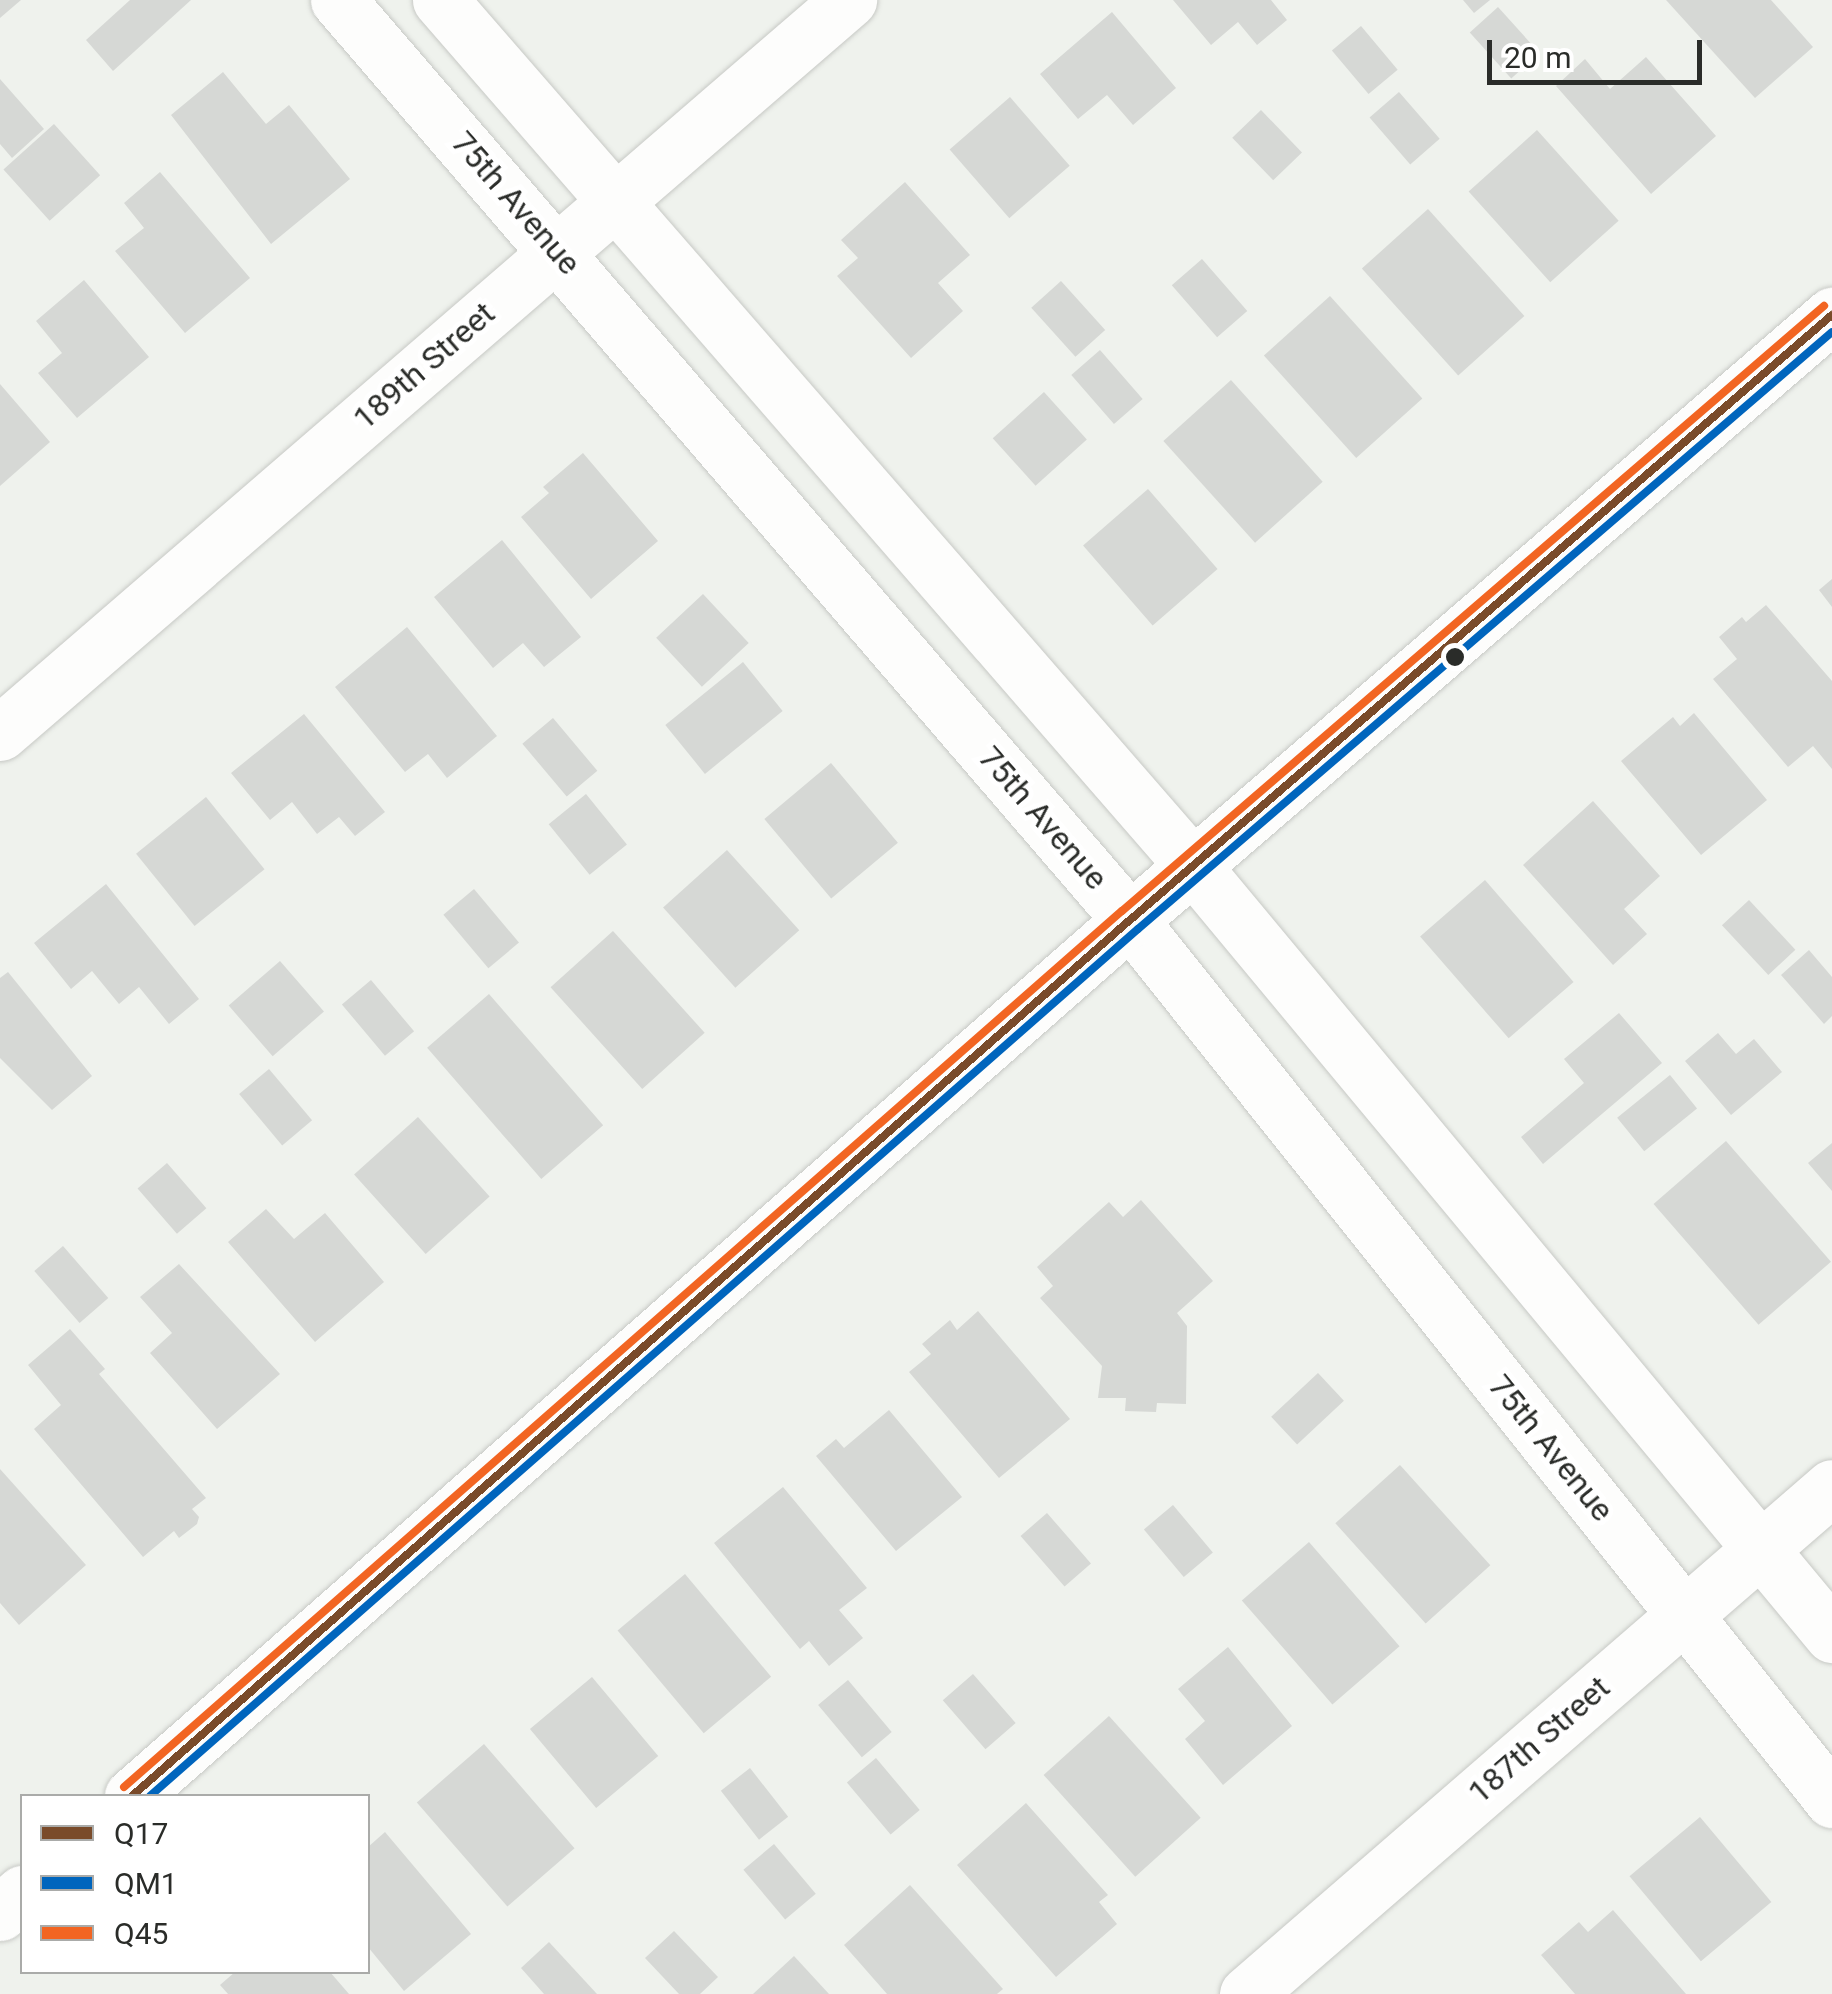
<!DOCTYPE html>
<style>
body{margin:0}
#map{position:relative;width:1832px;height:1994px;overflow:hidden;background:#eff2ed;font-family:Roboto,sans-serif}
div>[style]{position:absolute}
.building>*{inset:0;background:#d6d8d5;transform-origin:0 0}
.roads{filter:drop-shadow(0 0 2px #c7c9c5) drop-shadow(0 0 2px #c7c9c5)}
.minor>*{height:55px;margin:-27.5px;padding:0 27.5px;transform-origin:27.5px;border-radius:27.5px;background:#fdfdfc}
.bus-1>*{height:8px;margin:-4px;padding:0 4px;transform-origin:4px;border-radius:4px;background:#7a4b2a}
.bus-2>*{height:8px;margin:-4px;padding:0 4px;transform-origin:4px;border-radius:4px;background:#0065bd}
.bus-3>*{height:8px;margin:-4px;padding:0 4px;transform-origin:4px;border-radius:4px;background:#f26522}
.dots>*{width:28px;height:28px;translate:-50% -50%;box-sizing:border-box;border:5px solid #fff;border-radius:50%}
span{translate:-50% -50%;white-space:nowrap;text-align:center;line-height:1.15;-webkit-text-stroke:10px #fff;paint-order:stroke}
.street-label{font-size:32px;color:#2a2c29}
.legend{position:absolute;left:20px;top:1794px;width:350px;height:180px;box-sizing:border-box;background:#fff;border:2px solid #aaaba9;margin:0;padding:12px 18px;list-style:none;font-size:30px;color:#2a2c29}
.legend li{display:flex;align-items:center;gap:20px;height:50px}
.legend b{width:50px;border:2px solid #aaaba9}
.scale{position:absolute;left:1487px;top:40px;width:215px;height:45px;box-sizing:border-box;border:5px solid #2a2c29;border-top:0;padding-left:12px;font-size:30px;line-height:35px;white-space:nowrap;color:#2a2c29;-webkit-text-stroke:8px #fff;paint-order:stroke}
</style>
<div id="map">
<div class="building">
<div style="clip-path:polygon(0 0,21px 0,0 18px)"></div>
<div style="clip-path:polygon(130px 0,191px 0,113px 71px,86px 40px)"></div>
<div style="clip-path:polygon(1173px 0,1271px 0,1287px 20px,1257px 45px,1238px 22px,1211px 45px)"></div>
<div style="clip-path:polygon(1463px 0,1490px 0,1474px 13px)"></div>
<div style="clip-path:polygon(1666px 0,1771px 0,1813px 47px,1755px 98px)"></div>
<div style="left:1498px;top:7px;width:62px;height:38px;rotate:48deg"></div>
<div style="clip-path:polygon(1112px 12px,1176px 88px,1133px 125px,1107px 95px,1078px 119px,1040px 74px)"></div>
<div style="left:1361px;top:26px;width:57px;height:38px;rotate:50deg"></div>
<div style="clip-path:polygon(1646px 57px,1716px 136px,1651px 194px,1556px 86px,1585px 59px,1610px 89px)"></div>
<div style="clip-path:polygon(223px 72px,266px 124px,289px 105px,350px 179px,271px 244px,171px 115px)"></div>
<div style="clip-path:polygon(0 79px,44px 129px,12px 158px,0 144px)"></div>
<div style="left:1399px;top:92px;width:62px;height:39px;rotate:49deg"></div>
<div style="left:1010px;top:97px;width:91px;height:80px;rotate:49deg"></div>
<div style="left:1261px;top:110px;width:59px;height:40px;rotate:46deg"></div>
<div style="left:54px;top:124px;width:69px;height:68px;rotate:48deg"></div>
<div style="left:1537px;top:130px;width:122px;height:92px;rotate:48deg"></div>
<div style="clip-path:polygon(160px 172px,250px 278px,185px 333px,115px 251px,144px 228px,124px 203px)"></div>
<div style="clip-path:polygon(905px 182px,970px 255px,938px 283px,963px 311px,911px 358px,837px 276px,858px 258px,841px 240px)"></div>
<div style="left:1428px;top:209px;width:144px;height:89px;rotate:48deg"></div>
<div style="left:1202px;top:259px;width:69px;height:40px;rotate:49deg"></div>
<div style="clip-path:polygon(84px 280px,149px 357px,77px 418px,38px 373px,62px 353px,36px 321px)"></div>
<div style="left:1061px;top:281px;width:66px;height:40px;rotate:48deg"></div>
<div style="left:1330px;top:296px;width:138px;height:89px;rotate:48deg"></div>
<div style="left:1100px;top:350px;width:65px;height:38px;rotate:49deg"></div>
<div style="left:1231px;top:380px;width:137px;height:91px;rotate:48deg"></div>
<div style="clip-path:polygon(0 384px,50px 442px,0 486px)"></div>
<div style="left:1044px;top:392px;width:64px;height:69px;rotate:48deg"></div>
<div style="clip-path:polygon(583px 453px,658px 541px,591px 599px,521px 517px,549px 493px,543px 487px)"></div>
<div style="left:1148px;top:489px;width:106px;height:86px;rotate:49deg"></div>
<div style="clip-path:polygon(502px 540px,581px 637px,544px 667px,523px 643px,493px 668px,434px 597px)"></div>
<div style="clip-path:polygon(1832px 579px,1832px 607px,1819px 590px)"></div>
<div style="left:703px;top:594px;width:67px;height:64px;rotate:47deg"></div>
<div style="clip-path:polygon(1766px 605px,1832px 681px,1832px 769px,1813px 746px,1788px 767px,1713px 679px,1737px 659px,1719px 637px,1742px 617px,1746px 622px)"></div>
<div style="clip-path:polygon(407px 627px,497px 736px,447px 778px,428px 754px,405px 772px,335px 687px)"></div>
<div style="left:743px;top:662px;width:63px;height:100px;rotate:51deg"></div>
<div style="clip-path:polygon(1694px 713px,1767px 800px,1701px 855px,1621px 761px,1673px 717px,1680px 726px)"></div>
<div style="clip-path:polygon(304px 714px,385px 812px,355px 836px,339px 817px,317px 834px,292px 802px,270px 820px,231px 773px)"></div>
<div style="left:553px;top:718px;width:69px;height:40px;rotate:50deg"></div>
<div style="left:831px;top:763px;width:104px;height:87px;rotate:50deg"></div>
<div style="left:586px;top:794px;width:65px;height:48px;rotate:51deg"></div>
<div style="left:206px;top:797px;width:93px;height:90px;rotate:51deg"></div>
<div style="clip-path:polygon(1593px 801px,1660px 876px,1624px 909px,1647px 934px,1613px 965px,1523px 865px)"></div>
<div style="left:727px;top:850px;width:108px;height:86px;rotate:48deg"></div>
<div style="left:1485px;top:880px;width:135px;height:86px;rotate:49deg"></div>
<div style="clip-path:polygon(106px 884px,199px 999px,169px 1024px,139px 987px,119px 1004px,92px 971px,71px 989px,34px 943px)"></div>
<div style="left:474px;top:889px;width:70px;height:40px;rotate:50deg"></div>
<div style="left:1749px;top:900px;width:68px;height:37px;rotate:47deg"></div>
<div style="left:613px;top:931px;width:137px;height:84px;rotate:48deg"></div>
<div style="clip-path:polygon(1809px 950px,1832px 977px,1832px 1016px,1824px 1024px,1781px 975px)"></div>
<div style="left:280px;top:961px;width:67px;height:68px;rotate:49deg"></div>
<div style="clip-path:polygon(8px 972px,92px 1076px,52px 1110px,0 1058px,0 978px)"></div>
<div style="left:371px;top:980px;width:67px;height:38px;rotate:50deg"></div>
<div style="left:489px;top:994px;width:174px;height:82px;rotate:49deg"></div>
<div style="clip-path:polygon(1619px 1013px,1662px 1063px,1543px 1164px,1521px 1137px,1584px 1083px,1564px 1059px)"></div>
<div style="clip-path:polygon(1718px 1033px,1736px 1054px,1754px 1039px,1782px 1072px,1731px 1115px,1685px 1061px)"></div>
<div style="left:269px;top:1069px;width:67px;height:39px;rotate:50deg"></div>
<div style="left:1670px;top:1075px;width:43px;height:68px;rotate:51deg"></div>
<div style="left:418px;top:1117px;width:107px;height:86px;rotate:48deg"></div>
<div style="left:1726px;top:1141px;width:160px;height:96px;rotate:49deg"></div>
<div style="clip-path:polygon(1832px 1143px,1832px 1191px,1808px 1163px)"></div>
<div style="left:167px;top:1163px;width:60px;height:39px;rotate:49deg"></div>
<div style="clip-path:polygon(1141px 1200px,1213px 1281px,1177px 1313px,1187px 1326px,1186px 1404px,1157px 1403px,1156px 1412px,1125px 1411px,1126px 1398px,1098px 1398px,1102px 1366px,1040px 1298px,1053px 1286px,1037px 1267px,1109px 1202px,1123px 1217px)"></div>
<div style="clip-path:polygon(266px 1209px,294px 1239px,325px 1213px,384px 1282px,315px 1342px,228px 1242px)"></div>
<div style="left:63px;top:1246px;width:69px;height:38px;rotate:49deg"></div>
<div style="clip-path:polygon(179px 1264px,280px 1374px,217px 1429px,150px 1353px,172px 1333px,140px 1297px)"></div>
<div style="clip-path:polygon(978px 1311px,1070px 1419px,999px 1478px,909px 1372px,931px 1354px,922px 1344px,950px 1320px,957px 1330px)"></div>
<div style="clip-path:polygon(70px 1329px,105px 1369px,99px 1374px,206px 1498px,192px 1509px,199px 1517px,197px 1524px,179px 1538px,174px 1531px,143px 1557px,34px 1429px,61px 1405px,28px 1365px)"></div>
<div style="left:1318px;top:1373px;width:38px;height:64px;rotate:47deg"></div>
<div style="clip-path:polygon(889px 1410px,962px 1497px,896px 1551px,816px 1456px,836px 1439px,844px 1448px)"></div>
<div style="left:1400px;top:1465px;width:135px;height:87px;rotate:48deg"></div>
<div style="clip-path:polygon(0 1469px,86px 1565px,19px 1625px,0 1603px)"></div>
<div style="clip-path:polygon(783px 1487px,867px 1588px,839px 1610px,863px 1638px,829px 1666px,809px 1641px,800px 1649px,714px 1543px)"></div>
<div style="left:1173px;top:1505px;width:62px;height:38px;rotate:50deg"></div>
<div style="left:1047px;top:1513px;width:67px;height:35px;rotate:49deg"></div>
<div style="left:1309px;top:1542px;width:138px;height:89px;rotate:49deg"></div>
<div style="left:685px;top:1574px;width:134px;height:88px;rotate:50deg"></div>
<div style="clip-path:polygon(1228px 1647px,1292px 1726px,1223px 1785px,1185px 1739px,1205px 1721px,1178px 1689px)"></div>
<div style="left:973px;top:1674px;width:65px;height:40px;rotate:49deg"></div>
<div style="left:592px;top:1677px;width:103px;height:81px;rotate:50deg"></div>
<div style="left:848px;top:1680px;width:68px;height:39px;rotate:50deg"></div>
<div style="left:1109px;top:1716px;width:137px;height:88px;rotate:48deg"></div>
<div style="left:484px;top:1744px;width:138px;height:89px;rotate:49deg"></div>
<div style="left:876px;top:1758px;width:68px;height:38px;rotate:50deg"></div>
<div style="left:750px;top:1768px;width:62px;height:37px;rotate:52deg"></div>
<div style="clip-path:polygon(1026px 1803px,1108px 1895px,1099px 1902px,1117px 1924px,1056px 1977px,957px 1865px)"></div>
<div style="left:1700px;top:1817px;width:111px;height:92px;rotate:50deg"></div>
<div style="clip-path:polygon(385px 1832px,471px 1934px,404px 1991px,368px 1947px,368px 1847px)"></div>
<div style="left:774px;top:1844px;width:65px;height:40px;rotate:50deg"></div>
<div style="clip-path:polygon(910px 1885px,1003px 1989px,997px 1994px,887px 1994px,844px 1945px)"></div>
<div style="clip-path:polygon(1613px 1910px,1686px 1994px,1575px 1994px,1541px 1955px,1579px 1922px,1588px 1932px)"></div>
<div style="clip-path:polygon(674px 1931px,718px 1977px,700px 1994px,679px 1994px,645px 1958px)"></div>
<div style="clip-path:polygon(549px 1942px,597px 1994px,544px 1994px,521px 1968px)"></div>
<div style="clip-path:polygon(794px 1956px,829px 1994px,753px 1994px)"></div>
<div style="clip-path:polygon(235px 1972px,330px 1972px,349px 1994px,228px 1994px,220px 1985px)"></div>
</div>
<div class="roads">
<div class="minor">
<div style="left:338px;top:0;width:1214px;rotate:49.28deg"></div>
<div style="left:1130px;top:920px;width:1126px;rotate:51.42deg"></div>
<div style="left:440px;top:0;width:1148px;rotate:48.99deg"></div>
<div style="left:1193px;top:866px;width:1000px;rotate:50.28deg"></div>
<div style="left:0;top:733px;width:1122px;rotate:-40.81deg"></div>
<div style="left:132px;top:1796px;width:1328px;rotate:-41.28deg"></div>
<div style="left:1130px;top:920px;width:927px;rotate:-40.76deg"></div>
<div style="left:0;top:1913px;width:30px;rotate:-42deg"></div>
<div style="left:1247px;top:1994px;width:774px;rotate:-40.91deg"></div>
</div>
</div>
<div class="bus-1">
<div style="left:132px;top:1796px;width:1328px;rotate:-41.28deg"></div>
<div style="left:1130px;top:920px;width:927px;rotate:-40.76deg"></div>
</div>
<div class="bus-2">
<div style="left:150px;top:1796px;width:1314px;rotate:-41.27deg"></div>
<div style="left:1138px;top:929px;width:915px;rotate:-40.7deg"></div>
</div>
<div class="bus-3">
<div style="left:124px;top:1787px;width:1328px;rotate:-41.28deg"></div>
<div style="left:1122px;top:911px;width:927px;rotate:-40.76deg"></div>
</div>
<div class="dots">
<div style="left:1455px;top:657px;background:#2a2c29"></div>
</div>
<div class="street-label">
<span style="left:516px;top:203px;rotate:49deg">75th Avenue</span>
<span style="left:424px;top:366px;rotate:-41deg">189th Street</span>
<span style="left:1043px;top:818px;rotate:49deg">75th Avenue</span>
<span style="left:1551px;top:1448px;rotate:51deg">75th Avenue</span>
<span style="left:1539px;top:1740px;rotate:-41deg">187th Street</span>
</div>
<ul class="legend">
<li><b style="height:12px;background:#7a4b2a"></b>Q17</li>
<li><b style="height:12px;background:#0065bd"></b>QM1</li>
<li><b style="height:12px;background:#f26522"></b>Q45</li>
</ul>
<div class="scale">20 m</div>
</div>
